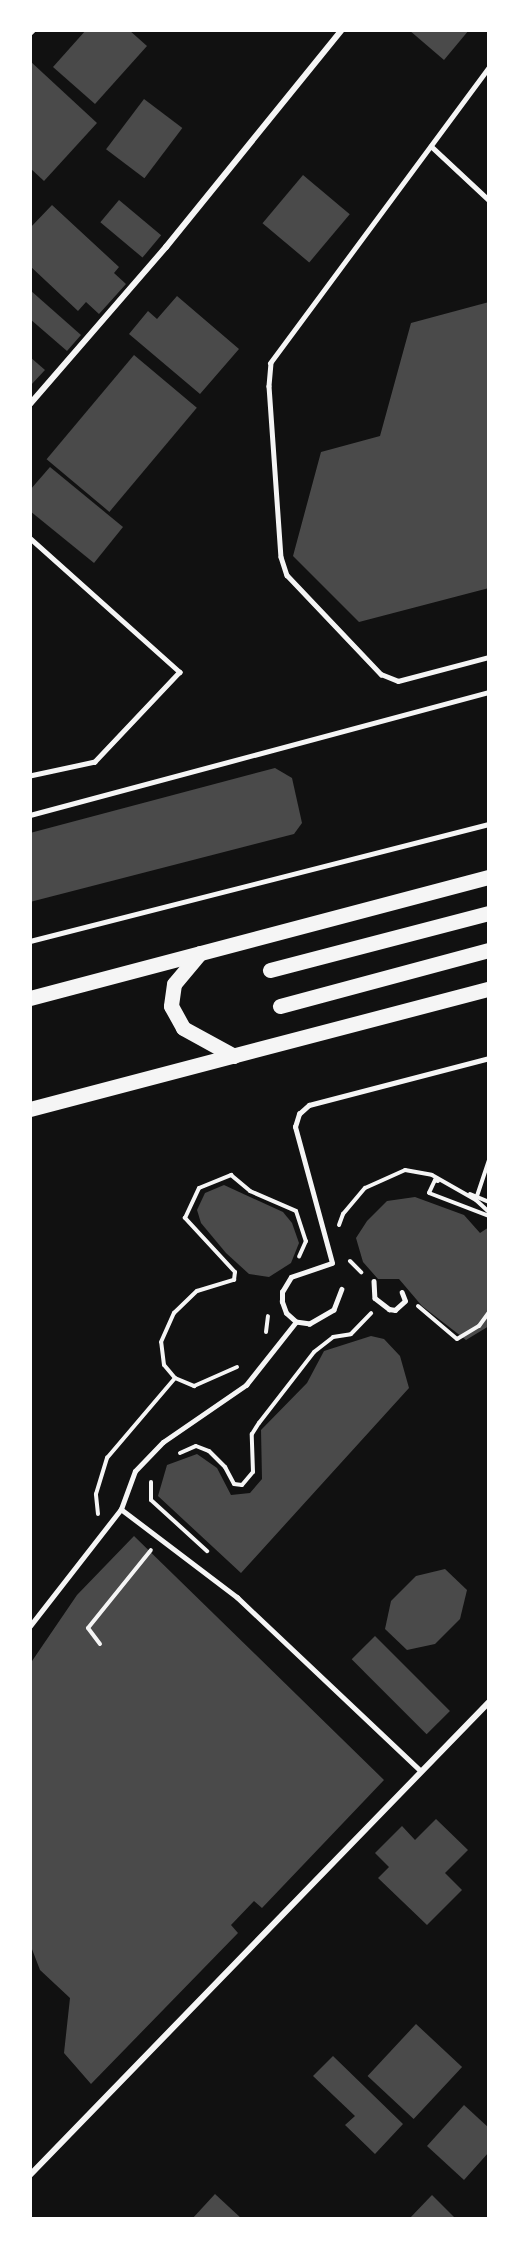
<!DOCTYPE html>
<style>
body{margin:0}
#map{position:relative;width:519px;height:2249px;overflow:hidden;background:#111;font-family:Bitter,serif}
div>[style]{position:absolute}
.building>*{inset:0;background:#4a4a4a;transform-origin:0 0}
.path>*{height:4px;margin:-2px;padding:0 2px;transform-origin:2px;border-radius:2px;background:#f5f5f5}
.service>*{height:4.5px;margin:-2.25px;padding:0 2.25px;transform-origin:2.25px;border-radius:2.25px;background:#f5f5f5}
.minor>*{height:6px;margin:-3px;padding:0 3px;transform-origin:3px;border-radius:3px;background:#f5f5f5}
.primary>*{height:15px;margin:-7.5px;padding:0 7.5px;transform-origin:7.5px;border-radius:7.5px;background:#f5f5f5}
span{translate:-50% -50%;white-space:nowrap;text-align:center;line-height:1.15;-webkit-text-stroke:5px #fff;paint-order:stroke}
.frame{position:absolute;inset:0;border:32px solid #fff;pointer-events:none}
</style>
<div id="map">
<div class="building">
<div style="clip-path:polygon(86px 30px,129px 30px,147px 46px,95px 104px,53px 67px)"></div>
<div style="clip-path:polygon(409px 30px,469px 30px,444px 60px)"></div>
<div style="clip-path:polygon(30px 61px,97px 123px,44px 181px,30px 168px)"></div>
<div style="left:144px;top:99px;width:48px;height:63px;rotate:37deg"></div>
<div style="left:303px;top:175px;width:61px;height:63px;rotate:40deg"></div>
<div style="left:119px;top:200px;width:55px;height:29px;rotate:40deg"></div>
<div style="clip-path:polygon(52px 205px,119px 267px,114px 273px,126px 284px,99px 314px,86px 302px,78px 311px,30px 266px,30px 228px)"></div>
<div style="clip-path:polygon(30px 290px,81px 335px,67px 351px,30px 319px)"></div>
<div style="clip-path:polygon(177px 296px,239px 349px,200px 394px,129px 334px,148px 311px,157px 319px)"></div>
<div style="clip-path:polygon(489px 302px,489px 588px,359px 622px,293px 556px,321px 452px,380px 436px,411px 323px)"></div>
<div style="left:134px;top:355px;width:82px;height:136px;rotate:40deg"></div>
<div style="clip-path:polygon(30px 357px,45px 370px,30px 386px)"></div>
<div style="clip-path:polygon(50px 467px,123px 527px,94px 563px,30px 511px,30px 490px)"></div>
<div style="clip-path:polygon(275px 768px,292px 778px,302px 823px,294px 834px,30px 902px,30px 833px)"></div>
<div style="clip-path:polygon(224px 1185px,283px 1212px,292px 1223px,299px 1243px,291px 1263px,269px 1277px,249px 1274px,226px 1253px,201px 1223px,197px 1210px,205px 1193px)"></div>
<div style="clip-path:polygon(415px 1197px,464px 1215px,480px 1233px,489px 1227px,489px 1326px,466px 1340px,422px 1306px,399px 1279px,378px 1279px,363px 1262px,356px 1238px,367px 1221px,387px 1201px)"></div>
<div style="clip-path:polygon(371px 1336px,384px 1339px,400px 1356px,409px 1388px,241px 1573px,158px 1496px,167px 1465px,197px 1454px,217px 1468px,231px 1495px,250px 1493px,262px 1479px,261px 1430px,307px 1383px,324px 1351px)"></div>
<div style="clip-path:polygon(134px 1536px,384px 1780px,262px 1908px,254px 1901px,231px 1925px,238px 1933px,91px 2084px,64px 2053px,70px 1998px,40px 1970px,30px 1944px,30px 1664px,77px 1595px)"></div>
<div style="clip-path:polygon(445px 1569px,467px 1590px,460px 1619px,435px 1644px,407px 1650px,385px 1629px,391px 1601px,416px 1576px)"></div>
<div style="left:375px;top:1636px;width:106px;height:33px;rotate:45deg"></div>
<div style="clip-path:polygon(436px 1819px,468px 1850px,445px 1873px,462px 1890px,427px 1925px,378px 1878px,389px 1867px,375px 1853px,402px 1826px,415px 1840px)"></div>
<div style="left:416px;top:2024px;width:63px;height:71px;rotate:43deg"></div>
<div style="clip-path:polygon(333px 2056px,403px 2124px,375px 2154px,345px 2125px,355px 2116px,313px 2076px)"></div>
<div style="clip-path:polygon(464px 2105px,489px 2128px,489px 2152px,464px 2180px,427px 2146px)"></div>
<div style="clip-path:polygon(215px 2194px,242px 2219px,192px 2219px)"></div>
<div style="clip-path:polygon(432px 2195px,456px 2219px,409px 2219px)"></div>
</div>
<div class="path">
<div style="left:438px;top:1181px;width:3px;rotate:-162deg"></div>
<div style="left:435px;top:1180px;width:14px;rotate:115deg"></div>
<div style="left:429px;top:1193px;width:64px;rotate:21deg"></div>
<div style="left:470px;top:1194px;width:21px;rotate:23deg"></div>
<div style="left:476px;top:1199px;width:41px;rotate:-71.6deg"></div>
<div style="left:339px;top:1225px;width:12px;rotate:-70deg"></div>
<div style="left:343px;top:1214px;width:34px;rotate:-50deg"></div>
<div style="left:365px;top:1188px;width:44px;rotate:-24.2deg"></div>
<div style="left:405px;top:1170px;width:27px;rotate:10deg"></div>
<div style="left:432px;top:1175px;width:51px;rotate:29.6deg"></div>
<div style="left:476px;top:1200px;width:18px;rotate:43deg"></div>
<div style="left:350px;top:1261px;width:16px;rotate:45deg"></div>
<div style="left:418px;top:1306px;width:51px;rotate:40.2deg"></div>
<div style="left:457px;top:1339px;width:26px;rotate:-31deg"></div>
<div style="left:479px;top:1326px;width:17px;rotate:-54deg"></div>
<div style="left:266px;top:1332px;width:16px;rotate:-83deg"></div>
<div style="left:175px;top:1378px;width:17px;rotate:-130deg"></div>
<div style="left:164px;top:1365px;width:23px;rotate:-97deg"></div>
<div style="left:161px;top:1342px;width:32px;rotate:-66deg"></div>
<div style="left:174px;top:1313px;width:32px;rotate:-44deg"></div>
<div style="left:197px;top:1291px;width:39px;rotate:-17deg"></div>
<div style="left:234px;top:1280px;width:8px;rotate:-83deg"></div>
<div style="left:235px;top:1272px;width:74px;rotate:-132.8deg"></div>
<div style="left:185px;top:1218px;width:33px;rotate:-65deg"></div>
<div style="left:199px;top:1188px;width:35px;rotate:-22deg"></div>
<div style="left:231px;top:1175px;width:25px;rotate:40deg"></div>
<div style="left:250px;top:1191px;width:50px;rotate:23.5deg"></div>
<div style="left:296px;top:1211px;width:32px;rotate:72deg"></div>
<div style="left:306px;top:1241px;width:17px;rotate:114deg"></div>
<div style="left:180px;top:1453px;width:17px;rotate:-24deg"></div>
<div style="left:196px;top:1446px;width:14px;rotate:21deg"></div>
<div style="left:209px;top:1451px;width:23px;rotate:45deg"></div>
<div style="left:225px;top:1467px;width:19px;rotate:62deg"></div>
<div style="left:234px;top:1484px;width:8px;rotate:7deg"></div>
<div style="left:242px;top:1485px;width:17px;rotate:-50deg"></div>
<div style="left:253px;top:1472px;width:38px;rotate:-92deg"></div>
<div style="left:252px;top:1434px;width:13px;rotate:-58deg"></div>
<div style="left:259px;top:1423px;width:90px;rotate:-52.2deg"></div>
<div style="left:314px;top:1352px;width:24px;rotate:-38deg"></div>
<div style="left:333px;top:1337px;width:18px;rotate:-9deg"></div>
<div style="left:351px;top:1334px;width:29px;rotate:-46deg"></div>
<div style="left:151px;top:1482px;width:18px;rotate:90deg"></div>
<div style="left:151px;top:1500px;width:76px;rotate:42.3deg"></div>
<div style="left:98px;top:1514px;width:20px;rotate:-96deg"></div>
<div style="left:96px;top:1494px;width:38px;rotate:-73deg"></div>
<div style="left:107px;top:1458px;width:105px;rotate:-49.6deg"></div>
<div style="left:175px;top:1378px;width:21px;rotate:23deg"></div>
<div style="left:194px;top:1386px;width:47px;rotate:-23.8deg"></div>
<div style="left:100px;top:1644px;width:20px;rotate:-127deg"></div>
<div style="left:88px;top:1628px;width:100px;rotate:-51.1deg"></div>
</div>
<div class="service">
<div style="left:489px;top:68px;width:367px;rotate:126.5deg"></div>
<div style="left:271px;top:363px;width:23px;rotate:95deg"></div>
<div style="left:269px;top:386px;width:171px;rotate:86deg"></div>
<div style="left:281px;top:557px;width:19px;rotate:72deg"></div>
<div style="left:287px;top:575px;width:137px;rotate:46.5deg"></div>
<div style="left:381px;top:674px;width:18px;rotate:22deg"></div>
<div style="left:398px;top:681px;width:94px;rotate:-14.8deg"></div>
<div style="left:431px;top:146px;width:79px;rotate:43deg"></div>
<div style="left:30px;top:538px;width:201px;rotate:41.8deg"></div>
<div style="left:180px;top:672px;width:124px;rotate:133.4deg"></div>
<div style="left:95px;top:762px;width:66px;rotate:167.8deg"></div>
<div style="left:30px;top:815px;width:475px;rotate:-15deg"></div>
<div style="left:30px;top:941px;width:474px;rotate:-14.3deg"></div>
<div style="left:374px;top:1281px;width:17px;rotate:87deg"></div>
<div style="left:375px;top:1298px;width:18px;rotate:38deg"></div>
<div style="left:389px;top:1309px;width:6px;rotate:9deg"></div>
<div style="left:395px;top:1310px;width:13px;rotate:-42deg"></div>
<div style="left:405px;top:1301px;width:9px;rotate:-111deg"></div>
<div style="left:342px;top:1289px;width:22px;rotate:111deg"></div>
<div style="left:334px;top:1310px;width:28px;rotate:150deg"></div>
<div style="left:310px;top:1324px;width:14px;rotate:-172deg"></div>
<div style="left:296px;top:1322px;width:13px;rotate:-138deg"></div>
<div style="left:286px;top:1313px;width:12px;rotate:-110deg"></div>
<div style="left:282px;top:1302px;width:10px;rotate:-90deg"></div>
<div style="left:282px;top:1292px;width:17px;rotate:-59deg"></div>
<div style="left:291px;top:1277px;width:43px;rotate:-18.9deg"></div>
<div style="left:332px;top:1263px;width:141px;rotate:-105.2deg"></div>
<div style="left:295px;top:1127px;width:14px;rotate:-73deg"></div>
<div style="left:299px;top:1114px;width:13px;rotate:-42deg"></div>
<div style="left:309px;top:1105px;width:186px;rotate:-14.6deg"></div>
<div style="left:121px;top:1509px;width:146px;rotate:37.2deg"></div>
<div style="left:237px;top:1597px;width:252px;rotate:43.4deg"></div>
<div style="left:30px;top:1626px;width:148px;rotate:-52.1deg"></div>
<div style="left:121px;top:1509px;width:40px;rotate:-69.8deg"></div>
<div style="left:135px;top:1471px;width:40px;rotate:-46deg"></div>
<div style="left:163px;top:1442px;width:101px;rotate:-34.5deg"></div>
<div style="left:246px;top:1385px;width:80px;rotate:-51.6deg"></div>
</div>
<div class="minor">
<div style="left:30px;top:33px;width:4px;rotate:-45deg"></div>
<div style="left:30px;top:404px;width:208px;rotate:-49.1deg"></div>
<div style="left:166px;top:247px;width:279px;rotate:-51deg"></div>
<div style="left:30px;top:2175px;width:659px;rotate:-45.86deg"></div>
</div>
<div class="primary">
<div style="left:200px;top:953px;width:40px;rotate:130deg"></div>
<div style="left:174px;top:984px;width:22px;rotate:98deg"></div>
<div style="left:171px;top:1006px;width:25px;rotate:61deg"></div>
<div style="left:183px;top:1028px;width:58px;rotate:28.8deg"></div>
<div style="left:270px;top:970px;width:226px;rotate:-14.6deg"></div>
<div style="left:30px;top:998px;width:475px;rotate:-14.8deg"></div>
<div style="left:280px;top:1006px;width:216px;rotate:-15deg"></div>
<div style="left:30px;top:1109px;width:474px;rotate:-14.7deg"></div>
</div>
<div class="frame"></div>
</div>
